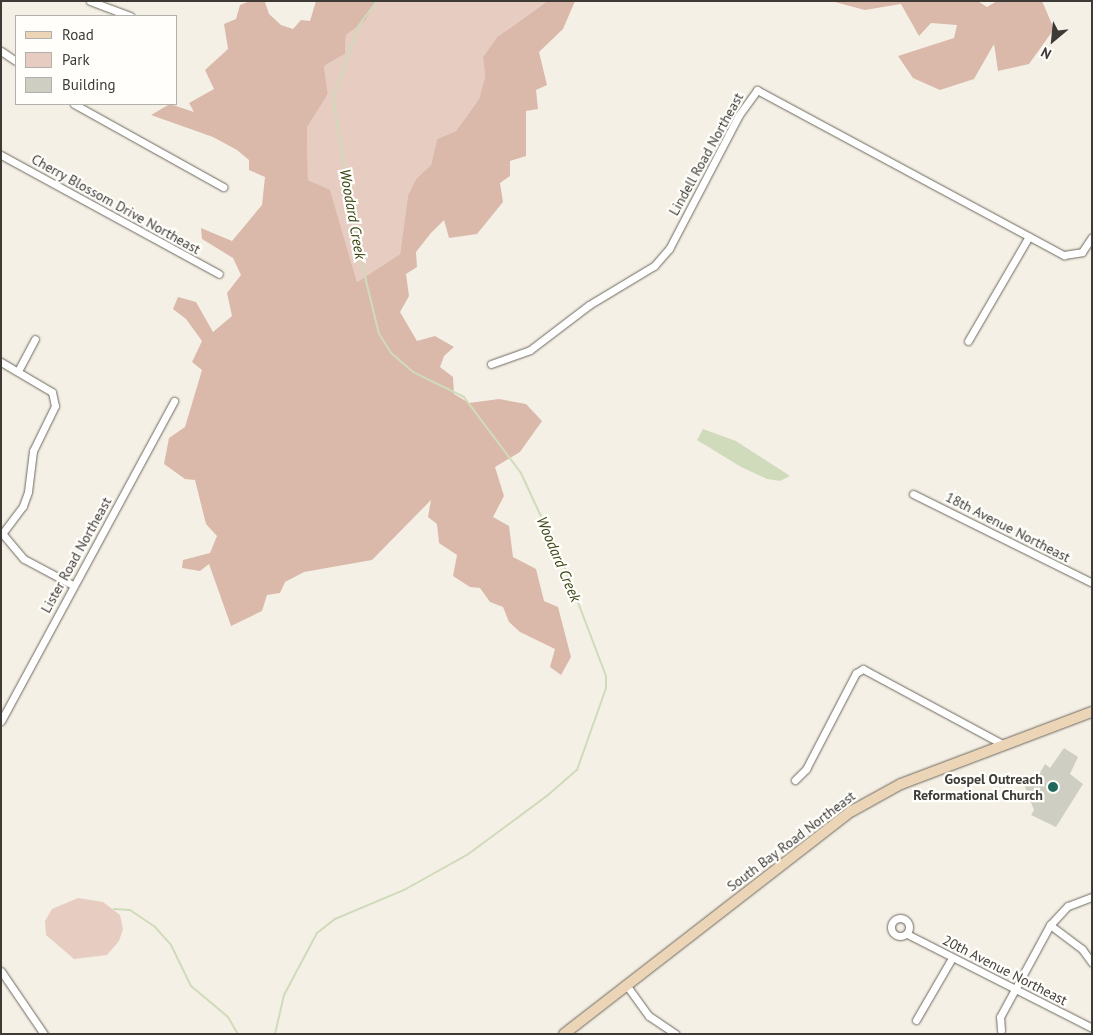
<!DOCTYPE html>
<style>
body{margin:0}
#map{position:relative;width:1093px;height:1035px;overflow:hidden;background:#f5f0e5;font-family:"PT Sans",sans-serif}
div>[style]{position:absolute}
.green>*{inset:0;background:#e6ccc1}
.forest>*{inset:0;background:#dab9aa}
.water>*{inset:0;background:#d0dbbb}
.stream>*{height:2px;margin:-1px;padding:0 1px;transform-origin:1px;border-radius:1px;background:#d0dbbb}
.building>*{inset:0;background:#cfcec3}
.roads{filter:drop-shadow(0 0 1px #6d685f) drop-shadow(0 0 1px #6d685f)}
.street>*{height:7px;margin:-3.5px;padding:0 3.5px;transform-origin:3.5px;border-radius:3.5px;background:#fff}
.street>.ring{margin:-3.5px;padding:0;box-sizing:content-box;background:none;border:7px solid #fff;border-radius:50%}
.secondary>*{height:10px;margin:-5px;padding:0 5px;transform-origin:5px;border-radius:5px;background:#ebd5b6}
.dots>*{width:14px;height:14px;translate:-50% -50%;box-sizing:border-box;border:2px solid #fffefb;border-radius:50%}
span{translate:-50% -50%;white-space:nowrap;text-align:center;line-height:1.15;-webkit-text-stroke:4.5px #fffefb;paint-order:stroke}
.street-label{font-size:14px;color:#3e3b37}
.poi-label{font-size:14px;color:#3e3b37;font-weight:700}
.right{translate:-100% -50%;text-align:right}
.water-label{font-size:15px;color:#394514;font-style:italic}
.frame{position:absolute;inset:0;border:2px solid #3e3b37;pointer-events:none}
.legend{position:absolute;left:15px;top:15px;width:162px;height:90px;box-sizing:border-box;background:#fffefb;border:1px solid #b2b0ad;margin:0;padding:6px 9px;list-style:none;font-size:15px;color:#3e3b37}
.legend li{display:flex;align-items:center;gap:10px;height:25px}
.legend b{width:25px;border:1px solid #b2b0ad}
.north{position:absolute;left:1028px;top:15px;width:50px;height:50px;-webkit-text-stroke:4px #fffefb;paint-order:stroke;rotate:208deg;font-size:14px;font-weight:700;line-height:20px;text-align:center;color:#3e3b37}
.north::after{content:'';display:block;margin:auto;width:18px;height:22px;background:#3e3b37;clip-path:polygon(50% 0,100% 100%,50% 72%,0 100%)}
</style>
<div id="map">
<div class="green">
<div style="clip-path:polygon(376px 1px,547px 1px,497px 37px,483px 57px,485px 77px,479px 99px,456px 131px,437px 139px,431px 165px,416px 179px,408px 195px,400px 254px,357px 282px,330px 191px,308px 180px,307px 126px,328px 94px,324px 66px,345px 54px,346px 35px,366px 20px)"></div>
<div style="clip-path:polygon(78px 898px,103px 902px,120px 915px,123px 929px,119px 941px,107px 955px,74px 959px,46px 935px,45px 921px,52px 909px)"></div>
</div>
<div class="forest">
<div style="clip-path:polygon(250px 1px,265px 2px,269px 14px,281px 25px,293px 29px,301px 20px,310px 21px,316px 1px,376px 1px,366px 20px,346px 35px,345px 54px,324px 66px,328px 94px,307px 127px,308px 180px,330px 190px,357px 282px,400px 254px,408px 195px,416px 179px,431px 165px,437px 139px,456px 131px,479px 99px,485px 77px,483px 57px,497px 37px,546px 2px,575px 1px,563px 29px,539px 52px,547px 85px,536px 90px,538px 109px,526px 111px,526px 156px,510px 161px,510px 176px,500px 183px,503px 202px,477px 234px,449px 238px,444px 220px,431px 233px,416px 252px,417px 267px,406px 274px,409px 296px,400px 312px,417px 341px,435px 336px,454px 347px,444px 356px,440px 367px,453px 377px,454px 394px,469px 403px,499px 399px,526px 404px,542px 421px,520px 452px,495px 467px,504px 496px,493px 517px,509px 526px,513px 557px,536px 569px,544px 601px,558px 607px,571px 657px,561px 675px,550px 667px,555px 649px,520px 632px,509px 622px,503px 607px,490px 602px,480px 588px,470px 587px,453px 576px,457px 555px,439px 543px,437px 524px,428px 517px,431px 500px,372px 560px,304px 572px,285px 582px,280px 593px,267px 595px,262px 611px,231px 626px,209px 564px,200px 571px,182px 568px,183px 560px,210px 553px,217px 536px,206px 524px,195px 480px,185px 479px,164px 464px,169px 438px,185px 427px,202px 370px,192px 362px,202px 341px,186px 319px,173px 309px,178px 297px,196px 302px,213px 332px,232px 316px,227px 293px,241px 275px,233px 258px,202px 239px,201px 228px,232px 241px,262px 205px,265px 177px,249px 170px,249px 160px,237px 150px,213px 137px,151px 115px,170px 104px,194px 112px,189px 103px,214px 89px,205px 70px,228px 49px,224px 24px,236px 19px,240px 5px)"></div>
<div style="clip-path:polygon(831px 1px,978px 1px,987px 7px,997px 1px,1042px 1px,1054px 29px,1029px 64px,998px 71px,994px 44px,974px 79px,940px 90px,913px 78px,898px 56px,954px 38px,957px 25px,931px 23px,919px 36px,901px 4px,865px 10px)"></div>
</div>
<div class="water">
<div style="clip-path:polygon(703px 429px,736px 441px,790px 476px,780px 481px,767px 479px,741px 467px,697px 440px)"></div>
</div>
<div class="stream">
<div style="left:114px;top:909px;width:16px;rotate:4deg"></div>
<div style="left:130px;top:910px;width:30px;rotate:34deg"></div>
<div style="left:155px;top:927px;width:24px;rotate:48deg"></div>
<div style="left:171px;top:945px;width:46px;rotate:64deg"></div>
<div style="left:191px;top:986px;width:48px;rotate:40deg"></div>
<div style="left:228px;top:1017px;width:20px;rotate:60deg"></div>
<div style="left:275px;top:1034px;width:40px;rotate:-77deg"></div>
<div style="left:284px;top:995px;width:70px;rotate:-62deg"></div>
<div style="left:317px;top:933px;width:23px;rotate:-38deg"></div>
<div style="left:335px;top:919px;width:75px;rotate:-22.8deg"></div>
<div style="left:404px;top:890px;width:72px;rotate:-29.1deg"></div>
<div style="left:467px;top:855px;width:101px;rotate:-36.5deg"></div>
<div style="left:548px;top:795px;width:38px;rotate:-41deg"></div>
<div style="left:577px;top:770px;width:87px;rotate:-70.5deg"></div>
<div style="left:606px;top:688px;width:12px;rotate:-90deg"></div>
<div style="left:606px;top:676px;width:116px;rotate:-110.8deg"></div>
<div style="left:565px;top:568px;width:105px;rotate:-114.9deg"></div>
<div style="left:521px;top:473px;width:95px;rotate:-126.9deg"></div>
<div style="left:464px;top:397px;width:57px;rotate:-153.9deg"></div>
<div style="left:413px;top:372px;width:29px;rotate:-139deg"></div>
<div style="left:391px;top:353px;width:22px;rotate:-122deg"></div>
<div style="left:379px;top:334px;width:84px;rotate:-103.7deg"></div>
<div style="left:359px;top:252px;width:156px;rotate:-99.6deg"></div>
<div style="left:333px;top:98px;width:77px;rotate:-70.4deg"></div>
<div style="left:359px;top:25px;width:30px;rotate:-53deg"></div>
</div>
<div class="building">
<div style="clip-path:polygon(1064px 748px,1078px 757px,1070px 774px,1083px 784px,1056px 827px,1031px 815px,1034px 810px,1022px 779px,1030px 776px,1033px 785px,1045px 764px,1050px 768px)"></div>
</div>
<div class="roads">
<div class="street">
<div style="left:90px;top:1px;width:43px;rotate:20.6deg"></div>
<div style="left:1px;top:51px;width:18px;rotate:34deg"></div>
<div style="left:74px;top:104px;width:171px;rotate:29.1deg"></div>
<div style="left:1px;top:155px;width:248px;rotate:28.6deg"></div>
<div style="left:968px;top:341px;width:121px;rotate:-59.8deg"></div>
<div style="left:1px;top:362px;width:59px;rotate:30.5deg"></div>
<div style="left:52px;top:392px;width:14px;rotate:78deg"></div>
<div style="left:55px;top:406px;width:50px;rotate:116.1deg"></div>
<div style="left:33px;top:451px;width:41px;rotate:97deg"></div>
<div style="left:28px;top:492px;width:15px;rotate:110deg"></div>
<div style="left:23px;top:506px;width:36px;rotate:127deg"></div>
<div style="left:491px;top:364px;width:41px;rotate:-19.7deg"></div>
<div style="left:530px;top:350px;width:74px;rotate:-37.3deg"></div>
<div style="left:589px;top:305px;width:76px;rotate:-31deg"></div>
<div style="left:654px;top:266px;width:23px;rotate:-49deg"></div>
<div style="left:669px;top:249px;width:151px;rotate:-62.4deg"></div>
<div style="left:739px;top:115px;width:31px;rotate:-54deg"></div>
<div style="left:757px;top:90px;width:349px;rotate:28.3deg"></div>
<div style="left:1064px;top:255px;width:18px;rotate:-9deg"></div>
<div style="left:1082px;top:252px;width:18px;rotate:-56deg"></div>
<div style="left:18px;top:371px;width:36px;rotate:-62deg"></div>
<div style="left:913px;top:494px;width:200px;rotate:26.4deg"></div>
<div style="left:1px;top:532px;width:35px;rotate:50deg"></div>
<div style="left:24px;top:559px;width:55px;rotate:28deg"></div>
<div style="left:1px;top:721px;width:364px;rotate:-61.6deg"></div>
<div style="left:795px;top:780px;width:16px;rotate:-45deg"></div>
<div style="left:806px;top:769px;width:108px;rotate:-62.5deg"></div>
<div style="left:856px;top:673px;width:8px;rotate:-30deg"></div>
<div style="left:863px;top:669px;width:160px;rotate:28.3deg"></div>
<div class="ring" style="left:891px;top:918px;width:11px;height:11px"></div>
<div style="left:1050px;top:925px;width:40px;rotate:37deg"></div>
<div style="left:1082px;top:949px;width:17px;rotate:54deg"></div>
<div style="left:907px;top:934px;width:208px;rotate:26.9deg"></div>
<div style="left:1px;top:971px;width:76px;rotate:55.7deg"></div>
<div style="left:627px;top:986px;width:37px;rotate:54deg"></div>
<div style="left:649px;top:1016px;width:32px;rotate:34deg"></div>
<div style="left:916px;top:1020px;width:72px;rotate:-59.9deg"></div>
<div style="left:1001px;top:1030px;width:13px;rotate:-94deg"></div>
<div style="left:1000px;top:1017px;width:105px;rotate:-61.5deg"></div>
<div style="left:1050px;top:925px;width:26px;rotate:-47deg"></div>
<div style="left:1068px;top:906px;width:26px;rotate:-21deg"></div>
</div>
<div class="secondary">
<div style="left:564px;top:1034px;width:364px;rotate:-37.8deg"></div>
<div style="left:852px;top:811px;width:56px;rotate:-28.9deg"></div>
<div style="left:901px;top:784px;width:204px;rotate:-20.7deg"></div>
</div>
</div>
<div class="dots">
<div style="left:1053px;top:787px;background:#21685c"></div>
</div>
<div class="street-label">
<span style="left:706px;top:154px;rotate:-61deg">Lindell Road Northeast</span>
<span style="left:116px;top:204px;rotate:29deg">Cherry Blossom Drive Northeast</span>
<span style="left:1008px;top:527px;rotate:27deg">18th Avenue Northeast</span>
<span style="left:76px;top:555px;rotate:-61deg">Lister Road Northeast</span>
<span style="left:791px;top:841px;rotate:-37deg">South Bay Road Northeast</span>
<span style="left:1005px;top:970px;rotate:27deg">20th Avenue Northeast</span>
</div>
<div class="poi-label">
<span class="right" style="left:1043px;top:787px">Gospel Outreach<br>Reformational Church</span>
</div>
<div class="water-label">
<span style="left:353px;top:214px;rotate:80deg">Woodard Creek</span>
<span style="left:559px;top:559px;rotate:67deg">Woodard Creek</span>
</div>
<div class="frame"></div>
<ul class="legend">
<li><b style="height:6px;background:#ebd5b6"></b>Road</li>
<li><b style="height:14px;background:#e6ccc1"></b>Park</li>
<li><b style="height:14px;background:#cfcec3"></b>Building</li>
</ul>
<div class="north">N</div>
</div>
